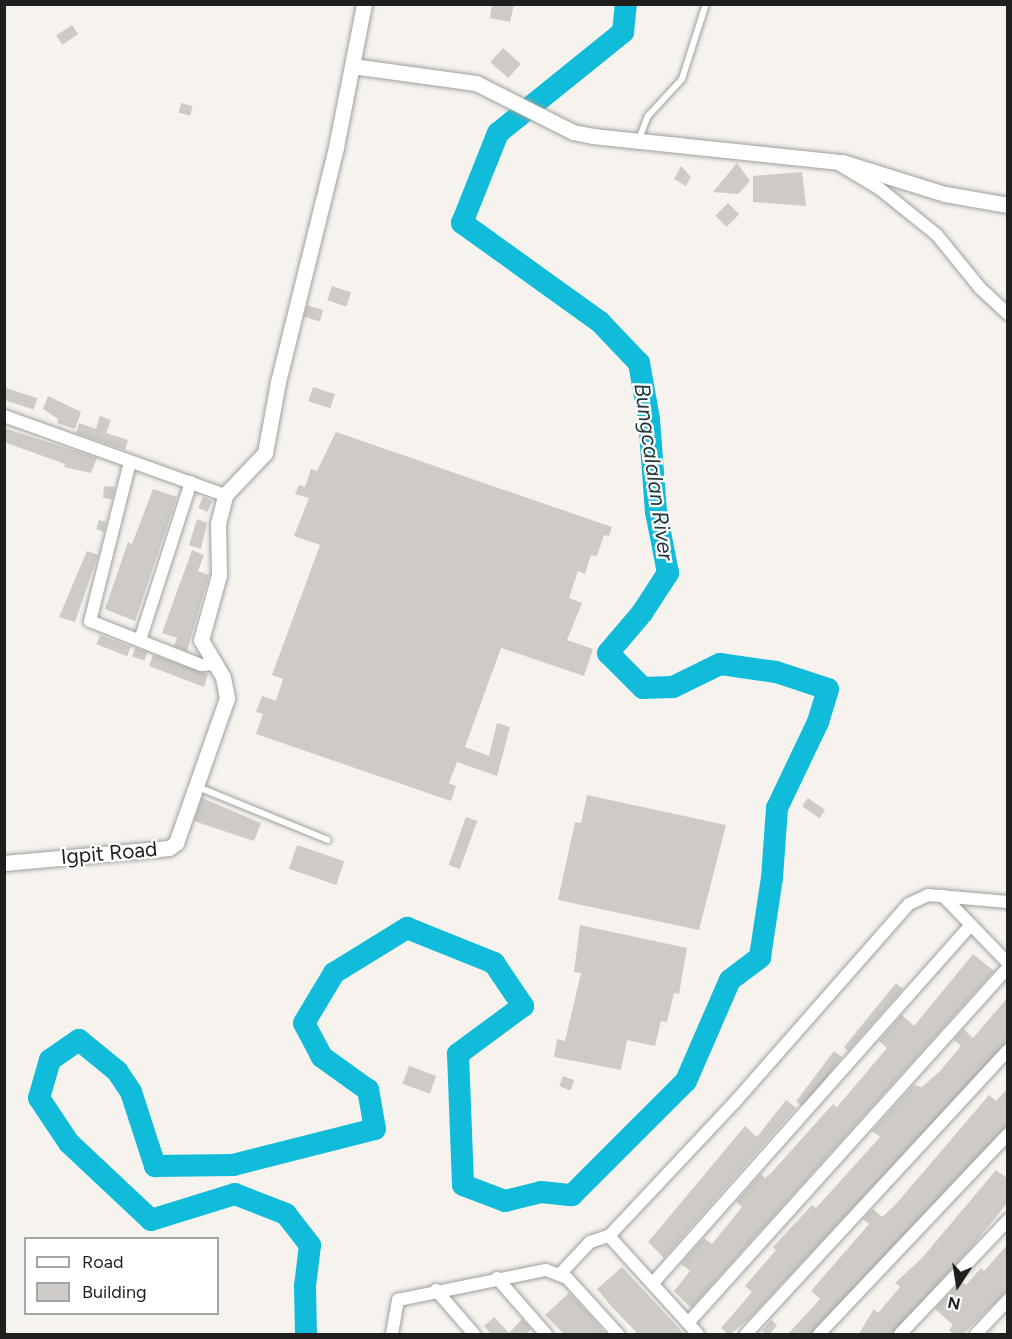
<!DOCTYPE html>
<style>
body{margin:0}
#map{position:relative;width:1012px;height:1339px;overflow:hidden;background:#f6f3ef;font-family:Figtree,sans-serif}
div>[style]{position:absolute}
.river>*{height:22px;margin:-11px;padding:0 11px;transform-origin:11px;border-radius:11px;background:#10bcd9}
.building>*{inset:0;background:#cecbc7;transform-origin:0 0}
.roads{filter:drop-shadow(0 0 2px #a29f9b) drop-shadow(0 0 2px #a29f9b)}
.service>*{height:6px;margin:-3px;padding:0 3px;transform-origin:3px;border-radius:3px;background:#fff}
.minor>*{height:12px;margin:-6px;padding:0 6px;transform-origin:6px;border-radius:6px;background:#fff}
.tertiary>*{height:15px;margin:-7.5px;padding:0 7.5px;transform-origin:7.5px;border-radius:7.5px;background:#fff}
span{translate:-50% -50%;white-space:nowrap;text-align:center;line-height:1.15;-webkit-text-stroke:4.5px #fff;paint-order:stroke}
.street-label{font-size:21px;color:#201f1e}
.water-label{font-size:22px;color:#21393e;font-style:italic}
.frame{position:absolute;inset:0;border:6px solid #201f1e;pointer-events:none}
.legend{position:absolute;left:24px;top:1237px;width:195px;height:78px;box-sizing:border-box;background:#fff;border:2px solid #a6a5a5;margin:0;padding:8px 10px;list-style:none;font-size:18px;color:#201f1e}
.legend li{display:flex;align-items:center;gap:12px;height:30px}
.legend b{width:30px;border:2px solid #a6a5a5}
.north{position:absolute;left:928px;top:1255px;width:60px;height:60px;-webkit-text-stroke:4px #fff;paint-order:stroke;rotate:192deg;font-size:16px;font-weight:700;line-height:24px;text-align:center;color:#201f1e}
.north::after{content:'';display:block;margin:auto;width:21px;height:27px;background:#201f1e;clip-path:polygon(50% 0,100% 100%,50% 72%,0 100%)}
</style>
<div id="map">
<div class="river">
<div style="left:306px;top:1334px;width:48px;rotate:-91.2deg"></div>
<div style="left:305px;top:1286px;width:41px;rotate:-83deg"></div>
<div style="left:310px;top:1245px;width:39px;rotate:-128deg"></div>
<div style="left:286px;top:1214px;width:55px;rotate:-158.6deg"></div>
<div style="left:235px;top:1194px;width:88px;rotate:162.8deg"></div>
<div style="left:151px;top:1220px;width:112px;rotate:-136.8deg"></div>
<div style="left:69px;top:1143px;width:54px;rotate:-123.7deg"></div>
<div style="left:39px;top:1098px;width:40px;rotate:-74deg"></div>
<div style="left:50px;top:1060px;width:35px;rotate:-35deg"></div>
<div style="left:79px;top:1040px;width:49px;rotate:39.2deg"></div>
<div style="left:117px;top:1071px;width:25px;rotate:56deg"></div>
<div style="left:131px;top:1092px;width:78px;rotate:72deg"></div>
<div style="left:155px;top:1166px;width:78px;rotate:-0.7deg"></div>
<div style="left:233px;top:1165px;width:146px;rotate:-14.2deg"></div>
<div style="left:375px;top:1129px;width:40px;rotate:-100deg"></div>
<div style="left:368px;top:1090px;width:57px;rotate:-144.3deg"></div>
<div style="left:322px;top:1057px;width:38px;rotate:-118deg"></div>
<div style="left:304px;top:1023px;width:58px;rotate:-59deg"></div>
<div style="left:334px;top:973px;width:86px;rotate:-31.7deg"></div>
<div style="left:407px;top:928px;width:94px;rotate:21.9deg"></div>
<div style="left:494px;top:963px;width:52px;rotate:56deg"></div>
<div style="left:523px;top:1006px;width:81px;rotate:143.6deg"></div>
<div style="left:458px;top:1054px;width:131px;rotate:87.8deg"></div>
<div style="left:463px;top:1185px;width:45px;rotate:20.9deg"></div>
<div style="left:505px;top:1201px;width:37px;rotate:-14deg"></div>
<div style="left:541px;top:1192px;width:31px;rotate:6deg"></div>
<div style="left:572px;top:1195px;width:161px;rotate:-45deg"></div>
<div style="left:686px;top:1081px;width:110px;rotate:-66.5deg"></div>
<div style="left:730px;top:980px;width:38px;rotate:-37deg"></div>
<div style="left:760px;top:957px;width:80px;rotate:-81.4deg"></div>
<div style="left:772px;top:878px;width:70px;rotate:-85.9deg"></div>
<div style="left:777px;top:808px;width:95px;rotate:-64.5deg"></div>
<div style="left:818px;top:722px;width:34px;rotate:-73deg"></div>
<div style="left:828px;top:689px;width:55px;rotate:-161.9deg"></div>
<div style="left:776px;top:672px;width:57px;rotate:-171.9deg"></div>
<div style="left:720px;top:664px;width:52px;rotate:153.9deg"></div>
<div style="left:673px;top:687px;width:30px;rotate:178deg"></div>
<div style="left:643px;top:688px;width:49px;rotate:-135deg"></div>
<div style="left:608px;top:653px;width:52px;rotate:-49.6deg"></div>
<div style="left:642px;top:613px;width:48px;rotate:-57deg"></div>
<div style="left:668px;top:573px;width:62px;rotate:-101.1deg"></div>
<div style="left:656px;top:512px;width:93px;rotate:-94.3deg"></div>
<div style="left:649px;top:419px;width:57px;rotate:-100.1deg"></div>
<div style="left:639px;top:363px;width:57px;rotate:-133.6deg"></div>
<div style="left:600px;top:322px;width:170px;rotate:-144.3deg"></div>
<div style="left:462px;top:223px;width:97px;rotate:-68.2deg"></div>
<div style="left:498px;top:133px;width:161px;rotate:-38.9deg"></div>
<div style="left:623px;top:32px;width:28px;rotate:-84deg"></div>
</div>
<div class="building">
<div style="clip-path:polygon(492px 4px,514px 4px,510px 22px,490px 18px)"></div>
<div style="left:72px;top:25px;width:11px;height:19px;rotate:56deg"></div>
<div style="left:503px;top:48px;width:24px;height:19px;rotate:42deg"></div>
<div style="left:181px;top:103px;width:12px;height:10px;rotate:14deg"></div>
<div style="clip-path:polygon(737px 163px,750px 181px,738px 194px,713px 192px)"></div>
<div style="clip-path:polygon(681px 166px,691px 177px,686px 186px,674px 179px)"></div>
<div style="clip-path:polygon(802px 172px,806px 206px,753px 202px,753px 176px)"></div>
<div style="left:728px;top:203px;width:16px;height:18px;rotate:45deg"></div>
<div style="left:332px;top:286px;width:20px;height:15px;rotate:18deg"></div>
<div style="left:307px;top:305px;width:17px;height:12px;rotate:17deg"></div>
<div style="left:313px;top:387px;width:23px;height:15px;rotate:18deg"></div>
<div style="left:6px;top:388px;width:33px;height:12px;rotate:18deg"></div>
<div style="clip-path:polygon(48px 396px,81px 412px,75px 429px,57px 423px,58px 419px,43px 409px)"></div>
<div style="clip-path:polygon(100px 416px,111px 420px,106px 433px,128px 440px,125px 450px,76px 433px,79px 423px,96px 429px)"></div>
<div style="clip-path:polygon(4px 428px,97px 458px,91px 473px,64px 467px,65px 464px,4px 442px)"></div>
<div style="clip-path:polygon(336px 432px,612px 527px,609px 536px,604px 535px,597px 556px,591px 555px,585px 574px,578px 571px,569px 598px,582px 603px,567px 640px,593px 649px,584px 676px,501px 648px,465px 747px,489px 756px,497px 723px,510px 727px,497px 776px,457px 762px,449px 783px,456px 786px,451px 801px,256px 734px,263px 714px,256px 712px,262px 696px,276px 701px,283px 679px,272px 675px,320px 545px,294px 536px,309px 498px,295px 494px,299px 485px,305px 487px,311px 469px,317px 471px)"></div>
<div style="clip-path:polygon(104px 486px,115px 487px,112px 499px,103px 498px)"></div>
<div style="clip-path:polygon(153px 489px,177px 497px,135px 621px,105px 609px,128px 542px,132px 544px)"></div>
<div style="left:203px;top:497px;width:10px;height:12px;rotate:24deg"></div>
<div style="clip-path:polygon(197px 519px,207px 523px,201px 549px,189px 545px)"></div>
<div style="clip-path:polygon(99px 520px,106px 522px,104px 532px,96px 529px)"></div>
<div style="clip-path:polygon(192px 550px,204px 555px,198px 571px,209px 575px,187px 651px,174px 646px,177px 638px,162px 633px)"></div>
<div style="clip-path:polygon(87px 551px,98px 555px,75px 622px,59px 617px)"></div>
<div style="left:100px;top:635px;width:33px;height:10px;rotate:21deg"></div>
<div style="left:135px;top:648px;width:13px;height:9px;rotate:18deg"></div>
<div style="clip-path:polygon(153px 655px,208px 674px,204px 687px,149px 666px)"></div>
<div style="clip-path:polygon(587px 795px,726px 825px,699px 930px,558px 900px,575px 822px,581px 823px)"></div>
<div style="clip-path:polygon(202px 798px,261px 823px,254px 841px,194px 821px)"></div>
<div style="left:808px;top:798px;width:21px;height:10px;rotate:35deg"></div>
<div style="left:466px;top:817px;width:12px;height:51px;rotate:20deg"></div>
<div style="left:297px;top:845px;width:50px;height:25px;rotate:19deg"></div>
<div style="clip-path:polygon(580px 925px,687px 948px,679px 994px,674px 993px,667px 1022px,661px 1021px,655px 1046px,627px 1040px,621px 1070px,554px 1057px,557px 1039px,565px 1041px,581px 973px,574px 972px)"></div>
<div style="clip-path:polygon(973px 954px,994px 971px,691px 1308px,674px 1291px,690px 1271px,681px 1264px,704px 1238px,712px 1244px,742px 1207px,736px 1202px,761px 1174px,765px 1178px,771px 1173px,833px 1104px,837px 1107px,887px 1048px,879px 1041px,902px 1015px,914px 1026px)"></div>
<div style="clip-path:polygon(896px 983px,903px 989px,848px 1051px,844px 1047px)"></div>
<div style="clip-path:polygon(1008px 997px,1008px 1042px,749px 1319px,729px 1335px,721px 1328px,752px 1292px,745px 1286px,776px 1250px,773px 1247px,812px 1205px,816px 1208px,880px 1137px,872px 1131px,914px 1085px,922px 1087px,940px 1071px,961px 1046px,954px 1040px,964px 1029px,973px 1038px)"></div>
<div style="left:834px;top:1051px;width:10px;height:63px;rotate:37deg"></div>
<div style="left:409px;top:1066px;width:29px;height:19px;rotate:20deg"></div>
<div style="left:563px;top:1076px;width:12px;height:11px;rotate:20deg"></div>
<div style="clip-path:polygon(1008px 1088px,1007px 1126px,811px 1335px,787px 1335px,820px 1299px,811px 1291px,869px 1224px,863px 1219px,873px 1209px,882px 1217px,896px 1204px,989px 1095px,996px 1101px)"></div>
<div style="clip-path:polygon(786px 1100px,796px 1108px,664px 1258px,648px 1242px,745px 1126px,757px 1137px)"></div>
<div style="clip-path:polygon(996px 1170px,1008px 1179px,1008px 1202px,974px 1244px,892px 1335px,858px 1335px,874px 1309px,878px 1313px,900px 1287px,895px 1283px,922px 1258px)"></div>
<div style="clip-path:polygon(1008px 1244px,1008px 1290px,962px 1335px,955px 1335px,949px 1330px,953px 1325px,935px 1309px,961px 1281px,966px 1285px,981px 1268px,984px 1271px)"></div>
<div style="clip-path:polygon(622px 1267px,676px 1325px,684px 1335px,639px 1335px,611px 1306px,597px 1289px)"></div>
<div style="clip-path:polygon(569px 1293px,578px 1302px,607px 1335px,565px 1335px,545px 1315px)"></div>
<div style="clip-path:polygon(494px 1317px,509px 1333px,522px 1319px,531px 1329px,525px 1335px,492px 1335px,484px 1326px)"></div>
<div style="left:771px;top:1320px;width:8px;height:14px;rotate:40deg"></div>
</div>
<div class="roads">
<div class="service">
<div style="left:639px;top:139px;width:25px;rotate:-69deg"></div>
<div style="left:648px;top:116px;width:50px;rotate:-47.4deg"></div>
<div style="left:682px;top:79px;width:79px;rotate:-72.3deg"></div>
<div style="left:198px;top:787px;width:140px;rotate:22.2deg"></div>
</div>
<div class="minor">
<div style="left:842px;top:166px;width:44px;rotate:31.2deg"></div>
<div style="left:880px;top:189px;width:73px;rotate:38.9deg"></div>
<div style="left:937px;top:235px;width:68px;rotate:50.9deg"></div>
<div style="left:980px;top:288px;width:38px;rotate:43deg"></div>
<div style="left:4px;top:416px;width:235px;rotate:19.7deg"></div>
<div style="left:130px;top:462px;width:164px;rotate:104.1deg"></div>
<div style="left:90px;top:621px;width:119px;rotate:21.6deg"></div>
<div style="left:201px;top:665px;width:12px;rotate:-5deg"></div>
<div style="left:140px;top:640px;width:166px;rotate:-72.1deg"></div>
<div style="left:943px;top:896px;width:93px;rotate:45.9deg"></div>
<div style="left:609px;top:1236px;width:132px;rotate:47.8deg"></div>
<div style="left:561px;top:1273px;width:42px;rotate:-46.9deg"></div>
<div style="left:590px;top:1242px;width:20px;rotate:-18deg"></div>
<div style="left:609px;top:1236px;width:183px;rotate:-46.8deg"></div>
<div style="left:734px;top:1103px;width:265px;rotate:-48.7deg"></div>
<div style="left:909px;top:904px;width:21px;rotate:-25deg"></div>
<div style="left:928px;top:895px;width:80px;rotate:5deg"></div>
<div style="left:497px;top:1278px;width:74px;rotate:48.8deg"></div>
<div style="left:653px;top:1283px;width:477px;rotate:-48.4deg"></div>
<div style="left:436px;top:1290px;width:58px;rotate:49.2deg"></div>
<div style="left:688px;top:1323px;width:478px;rotate:-48deg"></div>
<div style="left:392px;top:1334px;width:35px;rotate:-80deg"></div>
<div style="left:398px;top:1300px;width:151px;rotate:-11.5deg"></div>
<div style="left:546px;top:1270px;width:22px;rotate:21deg"></div>
<div style="left:567px;top:1278px;width:76px;rotate:47.7deg"></div>
<div style="left:746px;top:1334px;width:386px;rotate:-47.3deg"></div>
<div style="left:819px;top:1334px;width:275px;rotate:-46.6deg"></div>
<div style="left:900px;top:1334px;width:157px;rotate:-46.5deg"></div>
<div style="left:976px;top:1334px;width:47px;rotate:-46.7deg"></div>
</div>
<div class="tertiary">
<div style="left:352px;top:66px;width:125px;rotate:7.8deg"></div>
<div style="left:476px;top:83px;width:109px;rotate:26.8deg"></div>
<div style="left:573px;top:132px;width:20px;rotate:11deg"></div>
<div style="left:593px;top:136px;width:250px;rotate:6deg"></div>
<div style="left:842px;top:162px;width:108px;rotate:17.3deg"></div>
<div style="left:945px;top:194px;width:64px;rotate:9.9deg"></div>
<div style="left:4px;top:863px;width:166px;rotate:-5.2deg"></div>
<div style="left:169px;top:848px;width:9px;rotate:-36deg"></div>
<div style="left:176px;top:843px;width:154px;rotate:-70.6deg"></div>
<div style="left:227px;top:698px;width:21px;rotate:-101deg"></div>
<div style="left:223px;top:677px;width:43px;rotate:-120.7deg"></div>
<div style="left:201px;top:640px;width:67px;rotate:-74.5deg"></div>
<div style="left:219px;top:575px;width:51px;rotate:-91.1deg"></div>
<div style="left:218px;top:524px;width:30px;rotate:-76deg"></div>
<div style="left:225px;top:495px;width:58px;rotate:-46.4deg"></div>
<div style="left:265px;top:453px;width:72px;rotate:-79.6deg"></div>
<div style="left:278px;top:382px;width:242px;rotate:-76.1deg"></div>
<div style="left:336px;top:147px;width:146px;rotate:-78.9deg"></div>
</div>
</div>
<div class="street-label">
<span style="left:109px;top:853px;rotate:-5deg">Igpit Road</span>
</div>
<div class="water-label">
<span style="left:654px;top:472px;rotate:82deg">Bungcalalan River</span>
</div>
<div class="frame"></div>
<ul class="legend">
<li><b style="height:8px;background:#fff"></b>Road</li>
<li><b style="height:16px;background:#cecbc7"></b>Building</li>
</ul>
<div class="north">N</div>
</div>
